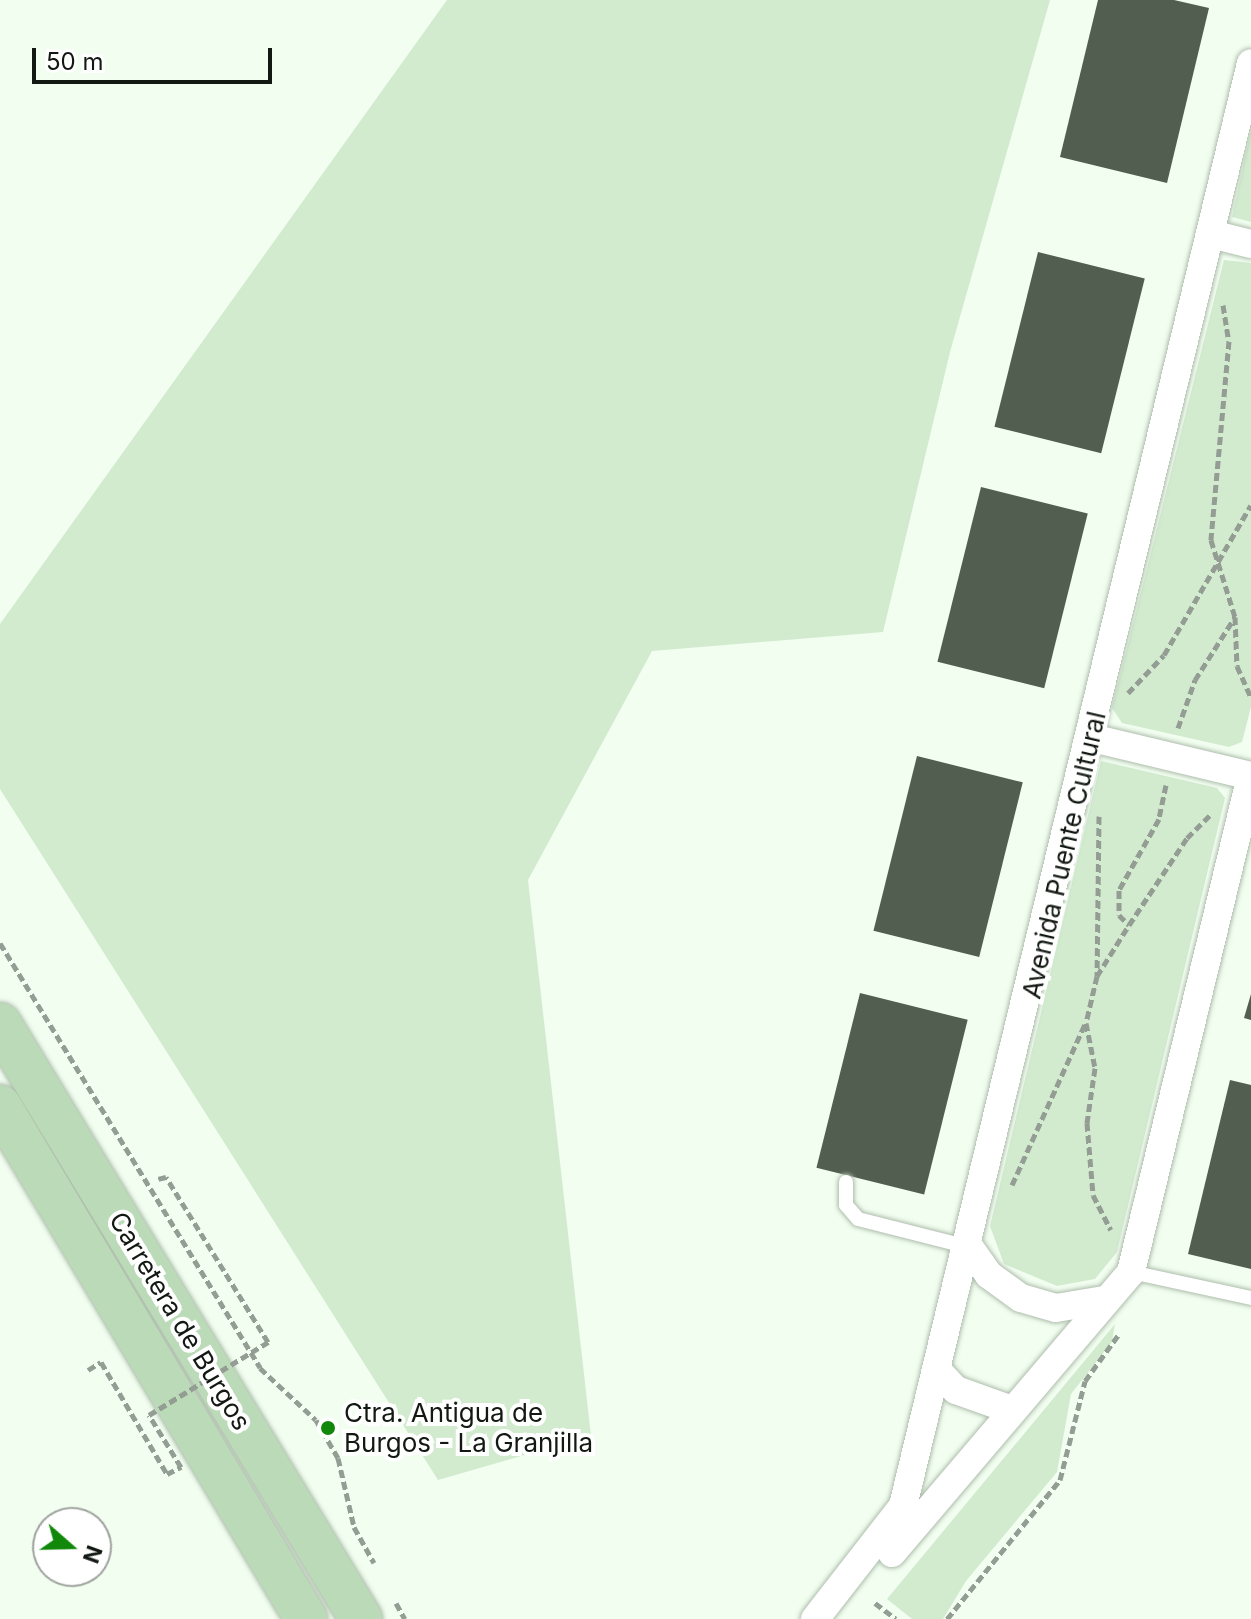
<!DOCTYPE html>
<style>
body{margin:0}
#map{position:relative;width:1251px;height:1619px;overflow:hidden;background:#f1fef0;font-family:Inter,sans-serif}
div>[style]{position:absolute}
.green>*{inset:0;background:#d2ebcf}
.building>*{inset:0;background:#525f50;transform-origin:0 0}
.path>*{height:5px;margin-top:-2.5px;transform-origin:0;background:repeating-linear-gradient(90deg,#939d93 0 8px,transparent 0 12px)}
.roads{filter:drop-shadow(0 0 2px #aebdac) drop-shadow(0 0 2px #aebdac)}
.service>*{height:14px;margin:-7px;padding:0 7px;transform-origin:7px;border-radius:7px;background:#fff}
.minor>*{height:28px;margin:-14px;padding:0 14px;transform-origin:14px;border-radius:14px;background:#fff}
.primary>*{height:42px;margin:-21px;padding:0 21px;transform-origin:21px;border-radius:21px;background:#bbdab8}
.path-bridge>*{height:5px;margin-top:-2.5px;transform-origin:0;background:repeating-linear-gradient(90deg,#939d93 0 8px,transparent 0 12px)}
.dots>*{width:22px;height:22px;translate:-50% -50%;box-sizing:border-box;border:4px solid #fff;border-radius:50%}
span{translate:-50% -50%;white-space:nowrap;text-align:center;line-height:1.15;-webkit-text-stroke:8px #fff;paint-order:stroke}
.street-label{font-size:26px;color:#121812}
.poi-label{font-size:26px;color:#121812}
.left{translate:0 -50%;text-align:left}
.north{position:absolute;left:32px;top:1507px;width:80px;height:80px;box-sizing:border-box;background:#fff;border:2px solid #a0a3a0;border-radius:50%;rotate:110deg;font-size:22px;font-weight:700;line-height:32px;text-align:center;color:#121812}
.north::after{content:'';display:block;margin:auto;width:28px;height:36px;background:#11880a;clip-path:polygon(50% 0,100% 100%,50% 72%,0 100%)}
.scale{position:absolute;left:32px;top:48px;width:240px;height:36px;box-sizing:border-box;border:4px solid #121812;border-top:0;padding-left:10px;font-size:24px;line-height:28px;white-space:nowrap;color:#121812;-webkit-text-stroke:6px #fff;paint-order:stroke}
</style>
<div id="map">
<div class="green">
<div style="clip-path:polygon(447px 0,1050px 0,950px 352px,883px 632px,652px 651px,528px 880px,591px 1436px,438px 1480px,0 789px,0 624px)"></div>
<div style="clip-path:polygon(1251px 130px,1251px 222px,1232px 217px)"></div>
<div style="clip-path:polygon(1224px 260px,1251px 263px,1251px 707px,1242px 742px,1229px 747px,1122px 723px,1112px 708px)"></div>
<div style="clip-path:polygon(1101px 761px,1217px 788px,1225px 798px,1117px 1252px,1095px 1279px,1057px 1286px,1004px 1264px,990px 1226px)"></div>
<div style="clip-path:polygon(1115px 1324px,1112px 1342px,1071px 1394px,1057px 1472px,966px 1581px,943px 1619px,912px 1619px,887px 1599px)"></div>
</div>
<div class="building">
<div style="clip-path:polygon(1098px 0,1174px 0,1209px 8px,1167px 183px,1060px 157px)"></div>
<div style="left:1038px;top:252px;width:110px;height:180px;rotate:14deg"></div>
<div style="left:981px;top:487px;width:110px;height:180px;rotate:14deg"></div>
<div style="left:917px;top:756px;width:109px;height:180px;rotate:14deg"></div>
<div style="left:860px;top:993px;width:111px;height:180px;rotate:14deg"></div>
<div style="clip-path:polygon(1251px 994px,1251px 1020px,1244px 1018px)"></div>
<div style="clip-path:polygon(1230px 1080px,1251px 1085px,1251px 1269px,1188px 1254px)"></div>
</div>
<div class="path">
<div style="left:1223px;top:305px;width:36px;rotate:81deg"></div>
<div style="left:1229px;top:341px;width:200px;rotate:95.2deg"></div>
<div style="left:1211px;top:540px;width:81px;rotate:72.7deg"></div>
<div style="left:1235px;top:617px;width:49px;rotate:87.7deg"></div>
<div style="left:1237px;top:666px;width:34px;rotate:66deg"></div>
<div style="left:1128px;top:693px;width:52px;rotate:-46.5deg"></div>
<div style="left:1164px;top:655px;width:173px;rotate:-59.9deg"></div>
<div style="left:1178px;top:728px;width:51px;rotate:-70.5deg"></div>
<div style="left:1195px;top:680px;width:75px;rotate:-57.6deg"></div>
<div style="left:1166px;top:785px;width:35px;rotate:102deg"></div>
<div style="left:1159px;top:819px;width:81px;rotate:119.4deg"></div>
<div style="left:1119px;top:890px;width:25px;rotate:90deg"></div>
<div style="left:1119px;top:915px;width:14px;rotate:45deg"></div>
<div style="left:1129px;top:925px;width:105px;rotate:-56.3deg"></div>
<div style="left:1187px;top:838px;width:33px;rotate:-45deg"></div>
<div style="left:1099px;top:816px;width:160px;rotate:90.7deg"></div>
<div style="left:1097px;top:976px;width:60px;rotate:-57.9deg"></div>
<div style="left:0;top:943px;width:498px;rotate:58.5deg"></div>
<div style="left:260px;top:1368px;width:76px;rotate:42.9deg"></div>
<div style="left:316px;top:1420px;width:44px;rotate:59.9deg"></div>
<div style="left:338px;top:1458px;width:71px;rotate:76.9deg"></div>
<div style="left:354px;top:1527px;width:41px;rotate:60.9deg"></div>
<div style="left:1097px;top:976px;width:48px;rotate:103.2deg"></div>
<div style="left:1086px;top:1023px;width:46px;rotate:78.7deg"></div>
<div style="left:1095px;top:1068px;width:56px;rotate:98.3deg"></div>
<div style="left:1087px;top:1123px;width:72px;rotate:85.2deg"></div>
<div style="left:1093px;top:1195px;width:39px;rotate:63deg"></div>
<div style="left:1012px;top:1185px;width:177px;rotate:-65.6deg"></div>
<div style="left:396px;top:1603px;width:18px;rotate:61deg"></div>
<div style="left:875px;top:1603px;width:26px;rotate:37deg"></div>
<div style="left:947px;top:1619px;width:179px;rotate:-50.9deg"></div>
<div style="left:1060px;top:1480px;width:102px;rotate:-75.8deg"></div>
<div style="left:1085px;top:1381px;width:58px;rotate:-54.1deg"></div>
</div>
<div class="roads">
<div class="service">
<div style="left:846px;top:1182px;width:23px;rotate:90deg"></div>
<div style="left:846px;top:1205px;width:18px;rotate:49deg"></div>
<div style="left:858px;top:1219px;width:114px;rotate:14.2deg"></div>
<div style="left:1131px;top:1272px;width:123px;rotate:12.2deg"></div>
</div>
<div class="minor">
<div style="left:1211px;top:234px;width:41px;rotate:14deg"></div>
<div style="left:1092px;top:738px;width:163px;rotate:13.4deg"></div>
<div style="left:970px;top:1248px;width:33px;rotate:55deg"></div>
<div style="left:989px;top:1275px;width:39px;rotate:36deg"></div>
<div style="left:1021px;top:1298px;width:36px;rotate:16deg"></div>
<div style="left:1056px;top:1308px;width:50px;rotate:-9.3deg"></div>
<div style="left:938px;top:1371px;width:26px;rotate:47deg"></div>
<div style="left:956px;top:1390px;width:59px;rotate:19.7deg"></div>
<div style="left:892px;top:1553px;width:369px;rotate:-49.6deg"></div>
<div style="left:1131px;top:1272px;width:510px;rotate:-76.4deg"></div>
<div style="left:815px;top:1619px;width:143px;rotate:-52.1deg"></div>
<div style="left:903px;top:1506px;width:1484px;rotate:-76.44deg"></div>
</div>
<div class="primary">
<div style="left:0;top:1024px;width:696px;rotate:58.75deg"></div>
<div style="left:0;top:1106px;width:597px;rotate:59.18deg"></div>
</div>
</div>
<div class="path-bridge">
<div style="left:88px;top:1370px;width:15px;rotate:-32deg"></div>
<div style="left:101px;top:1362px;width:130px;rotate:59.5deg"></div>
<div style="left:167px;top:1474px;width:16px;rotate:-27deg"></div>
<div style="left:181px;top:1467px;width:61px;rotate:-121.6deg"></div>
<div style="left:149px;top:1415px;width:140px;rotate:-31.5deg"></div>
<div style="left:268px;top:1342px;width:194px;rotate:-121.7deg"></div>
<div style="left:166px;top:1177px;width:8px;rotate:166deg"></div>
</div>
<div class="dots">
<div style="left:328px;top:1428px;background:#11880a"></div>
</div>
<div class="street-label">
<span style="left:1064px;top:855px;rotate:-77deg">Avenida Puente Cultural</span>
<span style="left:180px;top:1321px;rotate:59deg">Carretera de Burgos</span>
</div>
<div class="poi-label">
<span class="left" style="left:344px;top:1428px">Ctra. Antigua de<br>Burgos - La Granjilla</span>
</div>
<div class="north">N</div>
<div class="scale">50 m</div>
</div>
